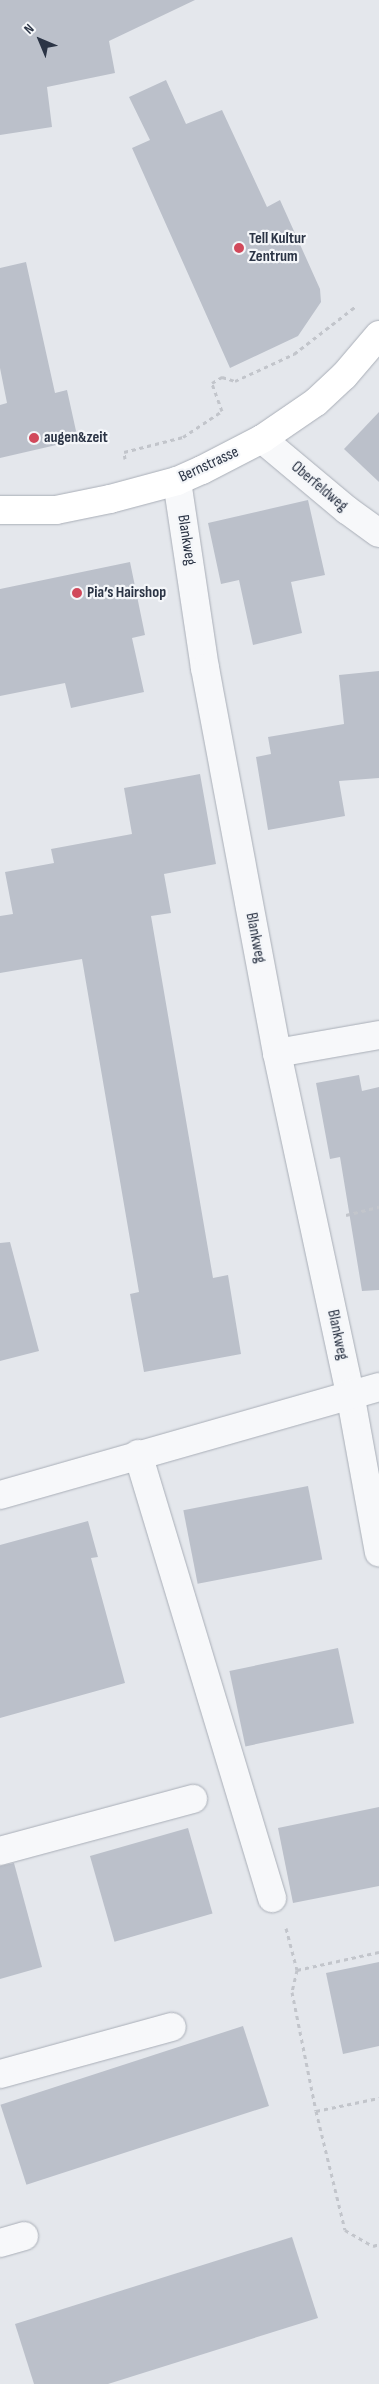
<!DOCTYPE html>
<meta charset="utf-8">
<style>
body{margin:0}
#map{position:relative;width:379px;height:2384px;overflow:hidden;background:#e4e7ec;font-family:"Sofia Sans Condensed",sans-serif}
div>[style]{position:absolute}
.building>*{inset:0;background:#bbc0ca;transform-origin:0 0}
.path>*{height:3px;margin-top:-1.5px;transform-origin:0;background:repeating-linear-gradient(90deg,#c2c5cb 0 4px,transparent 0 8px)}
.roads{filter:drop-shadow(0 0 1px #a9aeb7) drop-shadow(0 0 1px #a9aeb7)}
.minor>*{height:28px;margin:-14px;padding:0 14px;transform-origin:14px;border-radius:14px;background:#f7f8fa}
.major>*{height:28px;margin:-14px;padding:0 14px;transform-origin:14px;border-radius:14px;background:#fff}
.dots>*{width:14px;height:14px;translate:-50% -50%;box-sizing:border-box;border:2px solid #f4f6f9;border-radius:50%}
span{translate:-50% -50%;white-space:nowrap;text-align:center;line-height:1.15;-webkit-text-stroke:4.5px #f4f6f9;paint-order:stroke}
.poi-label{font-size:16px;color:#2b3445;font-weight:700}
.left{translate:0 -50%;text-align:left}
.street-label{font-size:16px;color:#2b3445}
.north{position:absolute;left:15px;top:15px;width:50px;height:50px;-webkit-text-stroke:4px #f4f6f9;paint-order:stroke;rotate:315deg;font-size:14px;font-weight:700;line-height:20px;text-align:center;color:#2b3445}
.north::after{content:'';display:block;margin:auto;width:18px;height:22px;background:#2b3445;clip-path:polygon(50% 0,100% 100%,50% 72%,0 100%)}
</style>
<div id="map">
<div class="building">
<div style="clip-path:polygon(0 0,195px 0,109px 41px,115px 73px,47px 87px,52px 127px,0 135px)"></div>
<div style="clip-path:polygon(166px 80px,186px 124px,222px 110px,267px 207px,280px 200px,320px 289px,321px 302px,298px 336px,230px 368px,132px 148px,150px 140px,129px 97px)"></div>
<div style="clip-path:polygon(26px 262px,55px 393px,67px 390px,78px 440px,0 458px,0 405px,7px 403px,0 368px,0 268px)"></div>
<div style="clip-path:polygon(379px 412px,379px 482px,344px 449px)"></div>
<div style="clip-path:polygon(308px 500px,325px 575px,291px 582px,302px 633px,253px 645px,239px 580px,221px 584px,208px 523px)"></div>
<div style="clip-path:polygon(130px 562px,145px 635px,132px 638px,144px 692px,71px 708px,65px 683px,0 696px,0 589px)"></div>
<div style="clip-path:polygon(379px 671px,379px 778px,339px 781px,345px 816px,268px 830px,256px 757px,271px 754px,268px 737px,344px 724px,339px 675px)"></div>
<div style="clip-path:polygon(200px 774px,216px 864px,164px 874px,171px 913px,151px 916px,213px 1278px,228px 1275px,241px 1354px,144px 1372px,130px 1294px,139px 1292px,82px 959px,0 973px,0 916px,13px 914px,5px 872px,54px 863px,51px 849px,132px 834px,124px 788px)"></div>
<div style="clip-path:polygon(359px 1075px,362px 1091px,379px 1087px,379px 1290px,362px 1291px,340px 1157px,330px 1159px,316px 1083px)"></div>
<div style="clip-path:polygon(10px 1242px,39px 1351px,0 1361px,0 1243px)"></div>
<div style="left:308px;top:1486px;width:75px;height:127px;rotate:79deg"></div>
<div style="clip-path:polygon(88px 1521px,98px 1557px,91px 1558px,125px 1683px,0 1718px,0 1545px)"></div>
<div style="left:338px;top:1648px;width:77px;height:111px;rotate:78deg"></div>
<div style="clip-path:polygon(379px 1807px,379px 1886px,293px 1903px,278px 1828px)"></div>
<div style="left:188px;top:1828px;width:89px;height:102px;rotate:74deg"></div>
<div style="clip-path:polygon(14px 1863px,42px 1967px,0 1979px,0 1866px)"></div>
<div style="clip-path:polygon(379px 1962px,379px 2046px,343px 2054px,326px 1973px)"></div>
<div style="left:243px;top:2026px;width:84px;height:255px;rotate:72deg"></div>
<div style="clip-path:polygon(292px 2237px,318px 2318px,108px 2384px,34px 2384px,15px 2324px)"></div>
</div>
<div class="path">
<div style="left:125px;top:459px;width:7px;rotate:-98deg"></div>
<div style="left:124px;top:452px;width:61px;rotate:-14.3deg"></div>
<div style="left:183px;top:437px;width:47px;rotate:-33.7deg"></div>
<div style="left:222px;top:411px;width:30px;rotate:-110deg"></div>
<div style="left:212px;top:383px;width:12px;rotate:-31deg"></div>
<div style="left:222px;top:377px;width:14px;rotate:17deg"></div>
<div style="left:235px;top:381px;width:65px;rotate:-24.6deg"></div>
<div style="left:294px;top:354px;width:78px;rotate:-37.7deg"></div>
<div style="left:346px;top:1215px;width:34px;rotate:-14deg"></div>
<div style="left:286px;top:1928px;width:43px;rotate:75.3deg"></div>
<div style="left:297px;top:1970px;width:84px;rotate:-12.4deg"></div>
<div style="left:297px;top:1970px;width:23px;rotate:103deg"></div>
<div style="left:292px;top:1992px;width:121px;rotate:78.6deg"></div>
<div style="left:316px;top:2111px;width:64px;rotate:-11.7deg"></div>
<div style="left:316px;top:2111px;width:122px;rotate:76.3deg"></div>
<div style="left:345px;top:2230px;width:32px;rotate:30deg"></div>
<div style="left:373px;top:2246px;width:6px;rotate:-18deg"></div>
</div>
<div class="roads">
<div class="minor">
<div style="left:262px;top:439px;width:111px;rotate:39.9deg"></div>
<div style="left:347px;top:510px;width:39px;rotate:36deg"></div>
<div style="left:177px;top:481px;width:189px;rotate:81.5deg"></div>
<div style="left:205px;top:668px;width:392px;rotate:79.4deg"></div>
<div style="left:277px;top:1053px;width:348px;rotate:77.9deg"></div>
<div style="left:350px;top:1393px;width:162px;rotate:79.7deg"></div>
<div style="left:277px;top:1053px;width:104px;rotate:-10deg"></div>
<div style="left:138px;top:1454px;width:464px;rotate:73.2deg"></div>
<div style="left:0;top:1495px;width:394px;rotate:-15.9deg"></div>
<div style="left:0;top:1851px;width:200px;rotate:-15.1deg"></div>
<div style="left:0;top:2074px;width:178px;rotate:-15.3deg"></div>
<div style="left:0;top:2243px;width:25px;rotate:-16deg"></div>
</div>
<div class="major">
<div style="left:0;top:510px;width:56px"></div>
<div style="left:56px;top:510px;width:55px;rotate:-11.5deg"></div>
<div style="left:110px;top:499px;width:69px;rotate:-15deg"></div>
<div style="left:177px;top:481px;width:27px;rotate:-24deg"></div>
<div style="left:202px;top:470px;width:68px;rotate:-27.3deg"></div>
<div style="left:262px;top:439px;width:65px;rotate:-34.4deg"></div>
<div style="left:316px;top:402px;width:38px;rotate:-43deg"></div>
<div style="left:344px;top:376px;width:54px;rotate:-49.5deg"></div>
</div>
</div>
<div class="dots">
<div style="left:239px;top:248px;background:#d1495b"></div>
<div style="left:34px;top:438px;background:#d1495b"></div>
<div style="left:77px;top:593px;background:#d1495b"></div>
</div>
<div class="poi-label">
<span class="left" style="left:249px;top:248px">Tell Kultur<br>Zentrum</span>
<span class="left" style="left:44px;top:438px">augen&amp;zeit</span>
<span class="left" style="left:87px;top:593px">Pia’s Hairshop</span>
</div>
<div class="street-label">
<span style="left:209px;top:465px;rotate:-25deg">Bernstrasse</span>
<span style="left:319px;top:487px;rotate:40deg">Oberfeldweg</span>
<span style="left:186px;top:540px;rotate:81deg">Blankweg</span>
<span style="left:255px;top:938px;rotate:79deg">Blankweg</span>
<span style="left:337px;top:1335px;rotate:78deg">Blankweg</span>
</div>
<div class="north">N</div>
</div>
